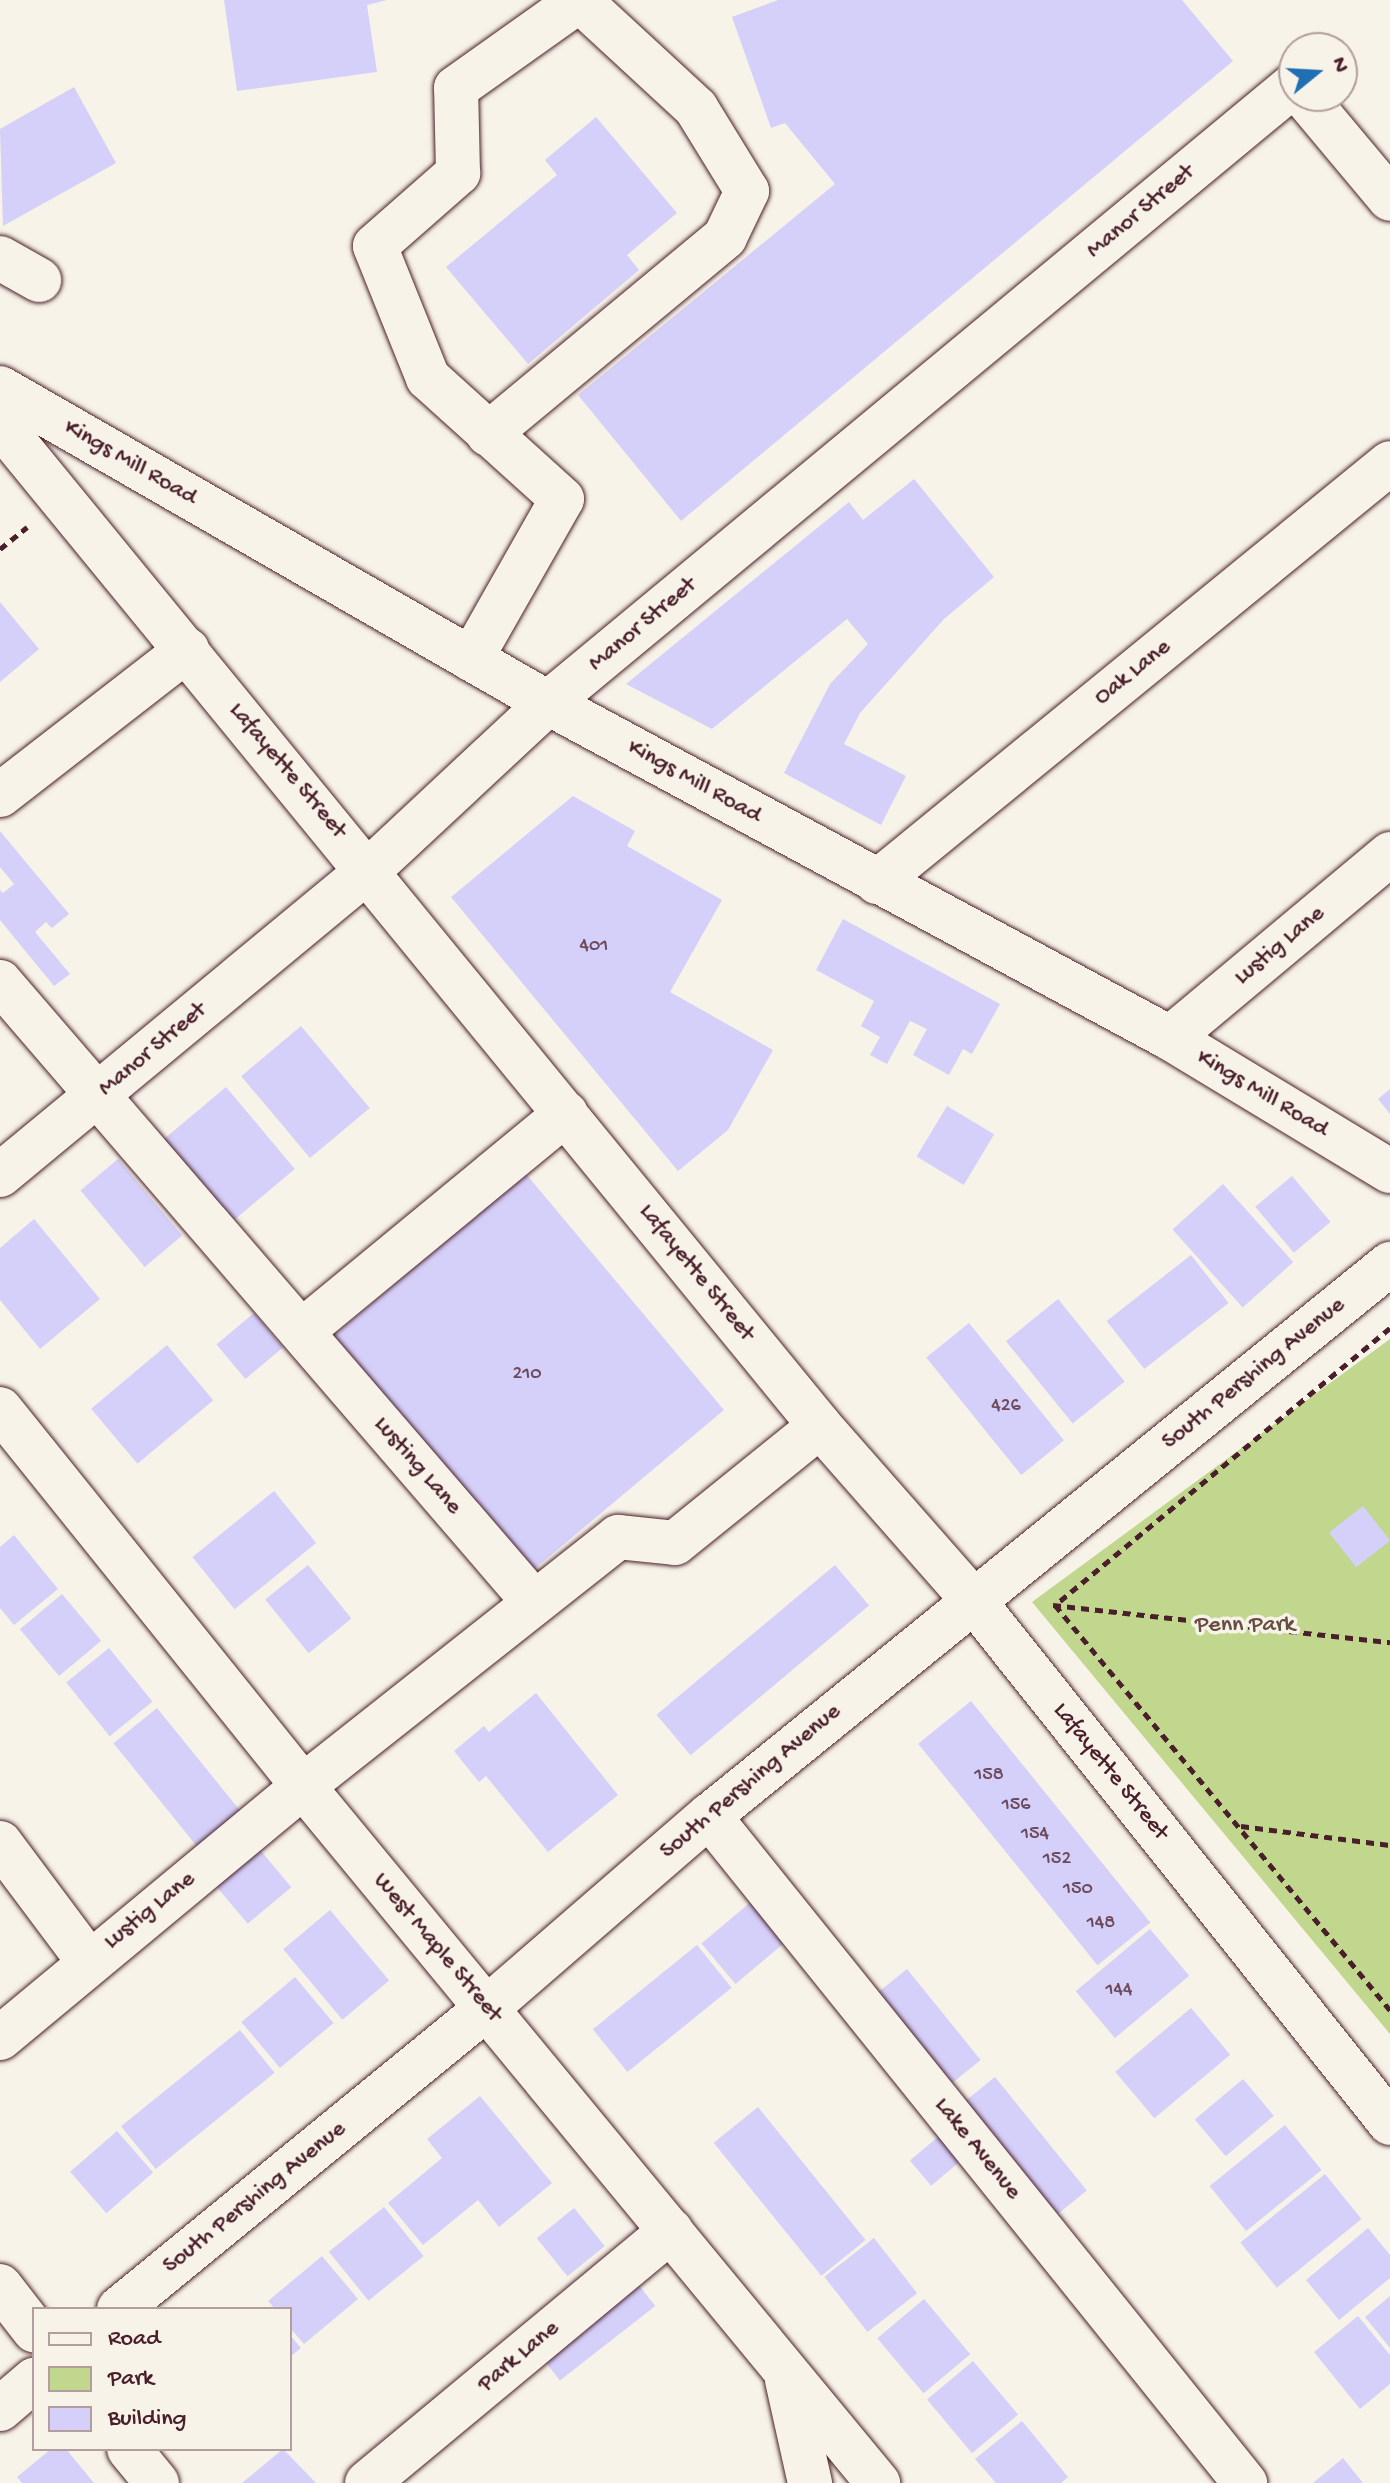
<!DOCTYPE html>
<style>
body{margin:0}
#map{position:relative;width:1390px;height:2483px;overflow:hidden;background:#f7f3e8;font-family:"Gochi Hand",sans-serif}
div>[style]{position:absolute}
.green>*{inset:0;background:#c0d78d}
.building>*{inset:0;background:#d5d0f9;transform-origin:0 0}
.path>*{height:5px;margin-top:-2.5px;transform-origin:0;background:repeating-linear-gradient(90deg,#4a1f2b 0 8px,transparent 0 14px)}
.roads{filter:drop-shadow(0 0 2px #4a1f2b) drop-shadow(0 0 2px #4a1f2b)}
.minor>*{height:44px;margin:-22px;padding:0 22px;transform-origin:22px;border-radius:22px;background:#f7f3e8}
span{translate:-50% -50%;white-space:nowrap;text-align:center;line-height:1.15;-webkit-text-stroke:7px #f7f3e8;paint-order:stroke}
.number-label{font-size:20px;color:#6d4b5e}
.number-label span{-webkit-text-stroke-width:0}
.street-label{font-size:24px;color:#4a1f2b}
.park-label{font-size:24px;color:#684d44}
.legend{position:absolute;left:32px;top:2307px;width:260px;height:144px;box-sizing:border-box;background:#f7f3e8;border:2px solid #b29e9c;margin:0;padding:10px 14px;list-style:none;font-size:24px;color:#4a1f2b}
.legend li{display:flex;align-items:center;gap:16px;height:40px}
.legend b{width:40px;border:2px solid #b29e9c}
.north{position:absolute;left:1278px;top:32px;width:80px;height:80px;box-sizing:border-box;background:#f7f3e8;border:2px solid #b29e9c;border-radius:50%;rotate:72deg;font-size:22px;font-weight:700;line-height:32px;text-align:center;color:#4a1f2b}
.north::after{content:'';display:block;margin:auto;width:28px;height:36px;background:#1f6fb2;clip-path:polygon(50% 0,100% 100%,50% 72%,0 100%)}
</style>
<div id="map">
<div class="green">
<div style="clip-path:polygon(1390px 1339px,1390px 2034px,1032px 1602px)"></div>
</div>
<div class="building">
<div style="clip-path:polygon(224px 0,387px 0,367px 5px,377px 72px,237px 91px)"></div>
<div style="clip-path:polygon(778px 0,1182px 0,1233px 61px,681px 521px,578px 395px,835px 184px,785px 123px,771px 128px,732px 17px)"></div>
<div style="clip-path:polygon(74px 87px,116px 163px,3px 226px,0 129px)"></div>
<div style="clip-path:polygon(596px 117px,677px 213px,627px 255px,639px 270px,528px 364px,446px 267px,557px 175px,545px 160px)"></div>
<div style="clip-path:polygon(914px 479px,994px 577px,944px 619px,860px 713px,844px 744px,906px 776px,881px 825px,784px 773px,830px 684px,868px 644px,847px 619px,712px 729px,626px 684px,849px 502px,863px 520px)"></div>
<div style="clip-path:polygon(0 602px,39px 649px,0 682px)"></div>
<div style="clip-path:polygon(573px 796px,635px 831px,627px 846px,722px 900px,670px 992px,773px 1050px,728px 1130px,678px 1171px,451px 897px)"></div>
<div style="clip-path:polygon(0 831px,69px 914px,52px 928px,46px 922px,35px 932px,70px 974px,54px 986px,0 920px,0 890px,3px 893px,14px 884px,0 867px)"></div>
<div style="clip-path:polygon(843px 919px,1000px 1004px,972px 1054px,963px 1049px,949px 1075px,913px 1055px,927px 1029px,910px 1021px,887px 1064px,870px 1055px,880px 1037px,861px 1026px,874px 1001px,816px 970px)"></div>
<div style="left:301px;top:1026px;width:107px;height:78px;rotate:50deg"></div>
<div style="left:226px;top:1087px;width:107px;height:82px;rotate:50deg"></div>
<div style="clip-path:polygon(1390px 1089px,1390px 1114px,1378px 1099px)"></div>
<div style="left:947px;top:1106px;width:55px;height:59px;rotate:31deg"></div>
<div style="left:118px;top:1159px;width:100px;height:49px;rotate:50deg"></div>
<div style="left:526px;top:1174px;width:308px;height:254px;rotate:50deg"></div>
<div style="left:1292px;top:1176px;width:60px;height:48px;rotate:50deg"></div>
<div style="left:1223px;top:1184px;width:105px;height:68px;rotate:48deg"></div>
<div style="clip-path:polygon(34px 1219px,100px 1299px,40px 1349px,0 1300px,0 1248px)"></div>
<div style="left:1191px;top:1255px;width:61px;height:107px;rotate:52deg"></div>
<div style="left:1058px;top:1299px;width:106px;height:67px;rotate:51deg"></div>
<div style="left:254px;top:1313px;width:45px;height:49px;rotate:50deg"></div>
<div style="left:969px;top:1323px;width:151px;height:55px;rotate:51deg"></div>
<div style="left:167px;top:1345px;width:72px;height:99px;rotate:50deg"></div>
<div style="left:274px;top:1491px;width:67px;height:105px;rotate:51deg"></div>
<div style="left:1363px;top:1506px;width:44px;height:43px;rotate:52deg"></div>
<div style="clip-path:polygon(14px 1535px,58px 1589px,14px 1625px,0 1608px,0 1547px)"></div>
<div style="left:308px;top:1565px;width:69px;height:55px;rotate:51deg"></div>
<div style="left:835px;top:1565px;width:53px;height:233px;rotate:50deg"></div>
<div style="left:62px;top:1594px;width:61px;height:55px;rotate:50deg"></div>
<div style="left:109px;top:1648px;width:69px;height:55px;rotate:51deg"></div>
<div style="clip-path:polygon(536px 1693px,618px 1795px,548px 1852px,486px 1776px,479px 1782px,454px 1751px,484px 1726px,489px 1732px)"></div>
<div style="left:971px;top:1701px;width:285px;height:68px;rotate:51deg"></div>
<div style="left:157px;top:1708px;width:144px;height:56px;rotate:51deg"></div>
<div style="left:256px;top:1845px;width:55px;height:57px;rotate:50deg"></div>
<div style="left:752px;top:1901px;width:53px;height:66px;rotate:50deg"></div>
<div style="left:330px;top:1910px;width:92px;height:61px;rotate:50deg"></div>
<div style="left:1150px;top:1929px;width:61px;height:97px;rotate:50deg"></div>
<div style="left:697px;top:1945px;width:55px;height:134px;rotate:51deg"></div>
<div style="left:907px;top:1969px;width:117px;height:47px;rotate:51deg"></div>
<div style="left:295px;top:1977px;width:60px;height:70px;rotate:50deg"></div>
<div style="left:1191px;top:2008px;width:61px;height:99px;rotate:50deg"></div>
<div style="left:240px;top:2030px;width:55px;height:153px;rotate:51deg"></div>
<div style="left:995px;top:2077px;width:146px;height:47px;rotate:51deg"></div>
<div style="left:1243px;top:2079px;width:48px;height:63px;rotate:50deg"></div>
<div style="clip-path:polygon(480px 2096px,552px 2183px,499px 2227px,478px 2200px,423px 2245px,388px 2203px,442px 2158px,427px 2139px)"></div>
<div style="left:758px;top:2107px;width:171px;height:57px;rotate:51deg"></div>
<div style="left:1285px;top:2125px;width:58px;height:97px;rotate:51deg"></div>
<div style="left:117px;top:2131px;width:55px;height:62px;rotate:49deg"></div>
<div style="left:939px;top:2136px;width:33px;height:38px;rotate:50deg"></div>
<div style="left:1325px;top:2174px;width:58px;height:109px;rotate:51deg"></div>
<div style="left:384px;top:2207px;width:63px;height:71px;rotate:51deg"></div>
<div style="left:574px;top:2208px;width:49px;height:48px;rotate:51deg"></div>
<div style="clip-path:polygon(1368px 2228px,1390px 2255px,1390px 2278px,1339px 2320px,1306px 2280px)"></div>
<div style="left:874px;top:2238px;width:70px;height:63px;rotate:52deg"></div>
<div style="clip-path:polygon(322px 2256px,358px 2299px,304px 2344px,290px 2328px,290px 2309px,275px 2309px,268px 2301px)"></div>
<div style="left:638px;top:2284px;width:28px;height:121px;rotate:52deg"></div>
<div style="clip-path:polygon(1390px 2296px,1390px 2348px,1365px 2317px)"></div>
<div style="left:924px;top:2299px;width:72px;height:61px;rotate:50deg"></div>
<div style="clip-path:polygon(1358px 2316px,1390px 2355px,1390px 2384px,1360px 2409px,1314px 2352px)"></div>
<div style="clip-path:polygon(290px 2335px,301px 2348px,290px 2357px)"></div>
<div style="left:973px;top:2361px;width:70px;height:60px;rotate:50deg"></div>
<div style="clip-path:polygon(1022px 2421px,1068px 2477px,1061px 2483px,996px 2483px,975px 2459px)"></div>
<div style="clip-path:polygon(51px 2449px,66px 2449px,94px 2483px,22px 2483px,17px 2477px)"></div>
<div style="clip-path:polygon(283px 2449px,316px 2483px,242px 2483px)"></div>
<div style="clip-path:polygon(1343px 2458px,1363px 2483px,1313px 2483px)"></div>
</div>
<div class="path">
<div style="left:0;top:549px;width:35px;rotate:-39deg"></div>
<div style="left:1390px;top:1328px;width:435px;rotate:140.4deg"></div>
<div style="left:1055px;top:1605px;width:526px;rotate:50.4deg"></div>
<div style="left:1053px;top:1605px;width:339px;rotate:6.3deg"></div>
<div style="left:1241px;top:1826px;width:150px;rotate:7.3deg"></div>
</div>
<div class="roads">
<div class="minor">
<div style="left:1304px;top:96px;width:134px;rotate:50.1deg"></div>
<div style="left:0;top:258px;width:45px;rotate:29.4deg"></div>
<div style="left:0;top:388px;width:632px;rotate:29.89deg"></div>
<div style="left:548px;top:703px;width:706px;rotate:28.31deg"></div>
<div style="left:1170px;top:1038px;width:257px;rotate:31.2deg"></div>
<div style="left:0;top:424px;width:1295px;rotate:50.7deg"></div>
<div style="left:820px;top:1426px;width:232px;rotate:48.7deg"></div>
<div style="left:973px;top:1600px;width:669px;rotate:51.43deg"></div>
<div style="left:488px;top:434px;width:308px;rotate:-39.7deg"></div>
<div style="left:725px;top:237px;width:51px;rotate:-64.4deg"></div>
<div style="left:747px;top:191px;width:97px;rotate:-121.6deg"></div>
<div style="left:696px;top:108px;width:158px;rotate:-137.3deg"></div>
<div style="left:471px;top:659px;width:184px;rotate:-60.4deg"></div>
<div style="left:562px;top:499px;width:181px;rotate:-137.9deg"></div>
<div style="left:428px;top:378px;width:142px;rotate:-111.9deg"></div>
<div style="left:375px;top:246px;width:111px;rotate:-41.3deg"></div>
<div style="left:458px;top:173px;width:85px;rotate:-91.3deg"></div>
<div style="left:456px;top:88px;width:152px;rotate:-35.4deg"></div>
<div style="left:0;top:795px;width:237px;rotate:-37.8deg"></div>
<div style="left:877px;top:882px;width:662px;rotate:-39.24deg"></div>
<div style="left:0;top:982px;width:817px;rotate:49.27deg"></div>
<div style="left:1170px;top:1038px;width:287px;rotate:-39.9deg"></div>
<div style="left:0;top:1175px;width:479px;rotate:-39.6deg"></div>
<div style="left:369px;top:870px;width:245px;rotate:-43deg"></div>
<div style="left:548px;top:703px;width:969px;rotate:-39.64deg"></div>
<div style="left:302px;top:1331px;width:342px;rotate:-39.5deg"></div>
<div style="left:0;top:1409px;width:484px;rotate:51.2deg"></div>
<div style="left:303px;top:1786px;width:904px;rotate:50.48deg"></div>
<div style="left:709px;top:1816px;width:856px;rotate:51.21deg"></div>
<div style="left:0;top:1843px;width:149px;rotate:53.2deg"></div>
<div style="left:0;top:2038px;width:394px;rotate:-39.7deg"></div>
<div style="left:303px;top:1786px;width:402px;rotate:-38.3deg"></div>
<div style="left:618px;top:1537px;width:57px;rotate:6deg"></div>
<div style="left:675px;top:1543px;width:186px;rotate:-38.9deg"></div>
<div style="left:0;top:2286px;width:56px;rotate:52.3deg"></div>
<div style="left:119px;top:2309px;width:475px;rotate:-39.3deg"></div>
<div style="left:487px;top:2008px;width:294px;rotate:-40.9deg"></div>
<div style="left:709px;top:1816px;width:877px;rotate:-39.03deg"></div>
<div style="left:787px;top:2380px;width:106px;rotate:77.4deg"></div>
<div style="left:0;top:2409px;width:45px;rotate:-40.5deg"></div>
<div style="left:129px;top:2449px;width:44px;rotate:50.5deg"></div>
<div style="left:367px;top:2483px;width:395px;rotate:-39.7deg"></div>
</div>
</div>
<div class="number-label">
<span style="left:594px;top:946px">401</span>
<span style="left:527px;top:1374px">210</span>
<span style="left:1006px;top:1406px">426</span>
<span style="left:989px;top:1775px">158</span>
<span style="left:1016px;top:1805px">156</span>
<span style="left:1035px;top:1834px">154</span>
<span style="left:1057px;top:1859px">152</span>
<span style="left:1078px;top:1889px">150</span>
<span style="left:1101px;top:1923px">148</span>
<span style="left:1119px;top:1990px">144</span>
</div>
<div class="street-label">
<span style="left:1141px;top:212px;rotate:-40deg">Manor Street</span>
<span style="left:130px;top:463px;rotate:30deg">Kings Mill Road</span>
<span style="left:643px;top:625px;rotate:-40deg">Manor Street</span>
<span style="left:1133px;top:673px;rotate:-39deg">Oak Lane</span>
<span style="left:287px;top:771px;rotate:50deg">Lafayette Street</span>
<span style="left:694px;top:782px;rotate:29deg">Kings Mill Road</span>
<span style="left:1280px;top:946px;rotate:-40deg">Lustig Lane</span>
<span style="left:153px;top:1050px;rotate:-40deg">Manor Street</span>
<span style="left:1262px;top:1094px;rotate:31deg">Kings Mill Road</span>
<span style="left:696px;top:1273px;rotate:51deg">Lafayette Street</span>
<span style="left:1254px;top:1374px;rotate:-39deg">South Pershing Avenue</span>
<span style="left:417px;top:1466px;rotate:49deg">Lusting Lane</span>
<span style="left:1110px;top:1772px;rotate:51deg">Lafayette Street</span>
<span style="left:751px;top:1782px;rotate:-40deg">South Pershing Avenue</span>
<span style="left:150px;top:1911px;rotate:-39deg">Lustig Lane</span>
<span style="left:437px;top:1948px;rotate:50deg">West Maple Street</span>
<span style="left:977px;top:2149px;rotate:51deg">Lake Avenue</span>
<span style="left:255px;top:2198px;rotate:-39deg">South Pershing Avenue</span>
<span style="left:519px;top:2357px;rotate:-40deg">Park Lane</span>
</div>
<div class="park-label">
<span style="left:1245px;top:1626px">Penn Park</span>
</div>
<ul class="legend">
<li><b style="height:10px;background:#f7f3e8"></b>Road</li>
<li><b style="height:22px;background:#c0d78d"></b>Park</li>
<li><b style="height:22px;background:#d5d0f9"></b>Building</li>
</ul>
<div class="north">N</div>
</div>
